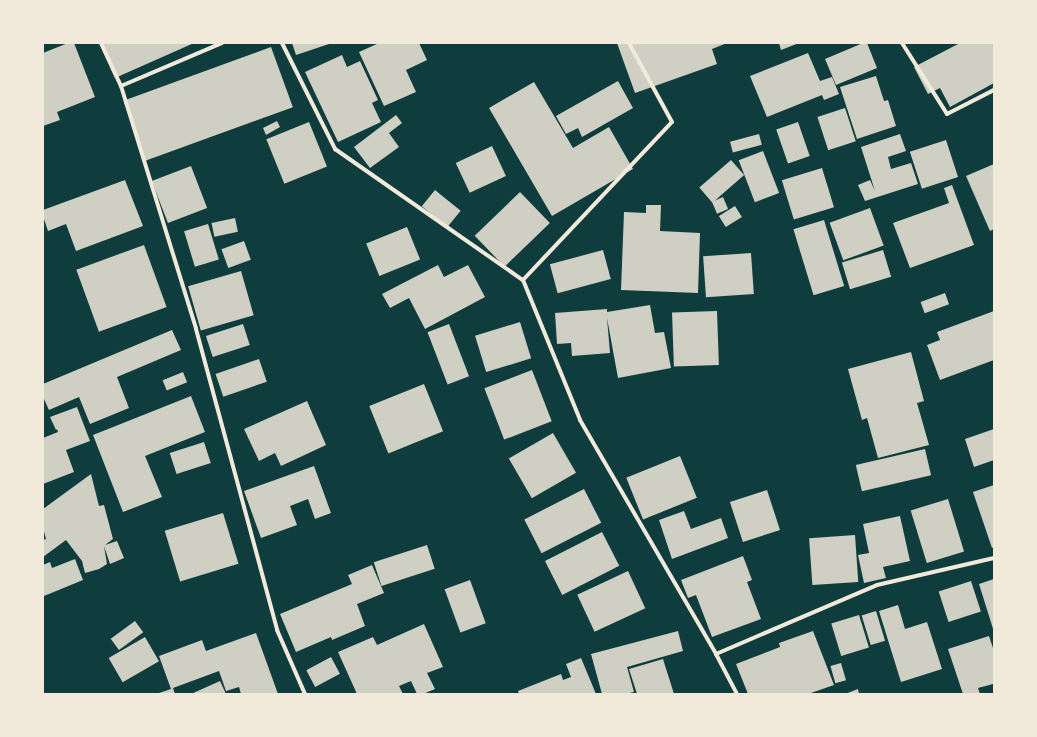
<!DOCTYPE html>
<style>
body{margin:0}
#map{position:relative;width:1037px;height:737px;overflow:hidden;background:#0f3d3e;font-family:"DM Sans",sans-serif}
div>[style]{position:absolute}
.building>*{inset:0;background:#cfcfc3;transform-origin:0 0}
.minor>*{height:4px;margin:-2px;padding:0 2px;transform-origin:2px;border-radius:2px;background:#f1e9da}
span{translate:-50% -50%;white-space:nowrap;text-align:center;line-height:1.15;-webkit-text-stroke:4px #f1e9da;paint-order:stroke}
.frame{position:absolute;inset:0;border:44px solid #f1e9da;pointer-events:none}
</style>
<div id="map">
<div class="building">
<div style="clip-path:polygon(68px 43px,74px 43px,95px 97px,57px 112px,60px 120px,43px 126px,43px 53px)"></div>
<div style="clip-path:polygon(99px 43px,194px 43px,115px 78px)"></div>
<div style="clip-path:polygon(292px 43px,332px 43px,296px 55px)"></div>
<div style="clip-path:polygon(379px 43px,419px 43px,427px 60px,406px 70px,416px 92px,384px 106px,359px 52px)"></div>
<div style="clip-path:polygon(617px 43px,727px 43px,712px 49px,717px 64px,635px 93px)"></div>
<div style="clip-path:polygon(779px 43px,799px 43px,781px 50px)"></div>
<div style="clip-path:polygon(863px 43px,867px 43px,877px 68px,836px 85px,825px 59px)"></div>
<div style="clip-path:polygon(960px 43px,993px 43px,994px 83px,950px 107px,940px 88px,928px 94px,914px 67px)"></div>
<div style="left:271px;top:47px;width:64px;height:157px;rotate:70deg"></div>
<div style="clip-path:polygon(808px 53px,820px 81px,832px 77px,839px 94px,824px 100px,822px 95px,767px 117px,750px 76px)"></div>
<div style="clip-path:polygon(342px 55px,347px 67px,360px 61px,378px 100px,372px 103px,381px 122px,338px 142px,305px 72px)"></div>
<div style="clip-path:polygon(876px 76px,884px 101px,888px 100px,896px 126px,857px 139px,840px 87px)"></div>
<div style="clip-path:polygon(618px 81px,633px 108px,582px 137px,578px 128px,566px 134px,556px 116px)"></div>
<div style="clip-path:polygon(534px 82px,573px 148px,609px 127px,633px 169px,552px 216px,489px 108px)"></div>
<div style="left:845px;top:108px;width:35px;height:29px;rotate:72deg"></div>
<div style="clip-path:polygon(396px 115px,402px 123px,389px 133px,399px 147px,370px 168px,354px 147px)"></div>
<div style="clip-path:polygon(277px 121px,280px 127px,266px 135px,263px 128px)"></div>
<div style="left:309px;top:122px;width:48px;height:46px;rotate:68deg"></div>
<div style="left:798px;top:122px;width:36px;height:23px;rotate:71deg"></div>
<div style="left:759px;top:134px;width:11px;height:30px;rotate:75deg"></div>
<div style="clip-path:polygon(900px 134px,906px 151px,888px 157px,891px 169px,911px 163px,918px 184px,865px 201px,858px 185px,870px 180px,875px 191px,861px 147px)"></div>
<div style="left:946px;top:140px;width:39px;height:38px;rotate:72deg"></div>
<div style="left:492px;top:146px;width:33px;height:40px;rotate:65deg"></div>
<div style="left:763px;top:151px;width:45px;height:26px;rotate:69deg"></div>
<div style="left:731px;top:160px;width:20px;height:42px;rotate:49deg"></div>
<div style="clip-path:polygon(994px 164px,994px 229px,990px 231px,966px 176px)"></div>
<div style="left:191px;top:166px;width:45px;height:42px;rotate:69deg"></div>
<div style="left:822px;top:168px;width:41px;height:42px;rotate:73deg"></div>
<div style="clip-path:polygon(125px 180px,143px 226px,76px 251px,66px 224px,48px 231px,43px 216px,43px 210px)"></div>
<div style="clip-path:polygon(952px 185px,974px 245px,910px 268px,893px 223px,949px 203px,944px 188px)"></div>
<div style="left:435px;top:190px;width:33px;height:21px;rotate:39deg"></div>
<div style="left:520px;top:192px;width:43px;height:63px;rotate:46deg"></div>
<div style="left:723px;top:197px;width:13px;height:12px;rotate:67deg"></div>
<div style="clip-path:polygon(646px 205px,661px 205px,660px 231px,700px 233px,698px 293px,621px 290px,624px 212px,646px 213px)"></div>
<div style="left:735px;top:206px;width:13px;height:19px;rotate:58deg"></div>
<div style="left:870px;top:208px;width:40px;height:43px;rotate:70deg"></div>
<div style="left:235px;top:218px;width:14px;height:24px;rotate:78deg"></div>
<div style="left:824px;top:220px;width:69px;height:32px;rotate:73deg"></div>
<div style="left:208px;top:224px;width:37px;height:25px;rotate:73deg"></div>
<div style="left:407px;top:227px;width:35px;height:44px;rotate:68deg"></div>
<div style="left:244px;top:241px;width:20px;height:24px;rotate:70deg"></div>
<div style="left:144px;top:245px;width:66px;height:72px;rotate:70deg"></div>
<div style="left:603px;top:250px;width:30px;height:55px;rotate:75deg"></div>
<div style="left:883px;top:250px;width:28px;height:43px;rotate:73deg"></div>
<div style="left:751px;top:253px;width:41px;height:48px;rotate:86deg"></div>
<div style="clip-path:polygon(438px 265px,444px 277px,468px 265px,485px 297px,425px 329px,409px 298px,390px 308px,382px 294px)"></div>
<div style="left:241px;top:271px;width:46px;height:55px;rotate:74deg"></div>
<div style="left:945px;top:293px;width:12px;height:26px;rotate:70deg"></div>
<div style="clip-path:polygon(650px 305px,655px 333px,664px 332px,671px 368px,618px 378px,607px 318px,610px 353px,572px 356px,571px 343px,557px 344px,555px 313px,607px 309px,607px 312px)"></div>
<div style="left:717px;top:311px;width:54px;height:45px;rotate:88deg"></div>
<div style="clip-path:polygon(994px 311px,994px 360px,940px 380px,927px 345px,940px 340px,937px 332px)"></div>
<div style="left:520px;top:322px;width:38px;height:47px;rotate:73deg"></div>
<div style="left:243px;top:324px;width:22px;height:39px;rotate:72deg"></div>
<div style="left:449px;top:324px;width:56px;height:23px;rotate:69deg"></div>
<div style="clip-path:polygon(172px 330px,181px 350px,117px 377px,129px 408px,90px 424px,79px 397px,49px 410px,43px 397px,43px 384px)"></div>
<div style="clip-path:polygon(911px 352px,924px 401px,917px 403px,929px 445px,878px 458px,867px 418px,862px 420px,848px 369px)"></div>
<div style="left:259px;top:359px;width:24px;height:46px;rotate:71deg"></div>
<div style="left:532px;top:370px;width:55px;height:51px;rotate:69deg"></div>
<div style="left:183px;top:372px;width:11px;height:22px;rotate:68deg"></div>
<div style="left:424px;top:384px;width:51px;height:59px;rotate:68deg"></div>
<div style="clip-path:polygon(191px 396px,205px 432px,145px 456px,162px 497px,123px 512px,93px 435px)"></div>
<div style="clip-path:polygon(307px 401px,326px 445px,281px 466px,275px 453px,259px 461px,244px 429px)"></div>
<div style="clip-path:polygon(77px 407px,90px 441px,66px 450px,74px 472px,43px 484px,43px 438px,58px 432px,57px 429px,56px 430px,50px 417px)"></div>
<div style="clip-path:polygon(994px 429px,994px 460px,974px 467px,965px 439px)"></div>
<div style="left:553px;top:433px;width:46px;height:51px;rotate:60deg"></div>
<div style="left:204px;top:442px;width:22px;height:36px;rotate:72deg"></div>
<div style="left:925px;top:449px;width:27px;height:71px;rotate:77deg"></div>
<div style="left:680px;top:456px;width:45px;height:58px;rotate:68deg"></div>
<div style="clip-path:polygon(314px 466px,331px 513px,315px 519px,308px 499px,290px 506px,297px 525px,261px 538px,244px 491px)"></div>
<div style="clip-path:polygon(91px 474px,99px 506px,104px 505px,113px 539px,105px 545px,117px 541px,124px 558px,110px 564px,104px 546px,107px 564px,99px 569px,85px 573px,82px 561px,66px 540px,43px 557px,43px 540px,46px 539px,43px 528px,43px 509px)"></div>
<div style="clip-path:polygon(994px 485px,994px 547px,992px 548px,973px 492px)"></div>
<div style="left:584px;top:489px;width:38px;height:67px;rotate:63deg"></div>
<div style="left:767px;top:490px;width:42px;height:39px;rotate:72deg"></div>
<div style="left:948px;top:499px;width:55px;height:39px;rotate:73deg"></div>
<div style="clip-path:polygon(684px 511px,691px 529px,721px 518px,728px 538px,672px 559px,659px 520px)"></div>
<div style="left:223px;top:513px;width:53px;height:61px;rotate:73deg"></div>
<div style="clip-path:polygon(900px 516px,910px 561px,883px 567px,886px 578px,864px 583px,858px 555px,869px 553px,863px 524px)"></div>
<div style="left:602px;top:532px;width:38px;height:64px;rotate:63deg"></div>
<div style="left:855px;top:535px;width:47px;height:46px;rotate:86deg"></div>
<div style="left:427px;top:545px;width:25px;height:56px;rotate:72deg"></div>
<div style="clip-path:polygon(743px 556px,752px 580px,747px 582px,761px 619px,712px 637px,696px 595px,688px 598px,681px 580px)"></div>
<div style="clip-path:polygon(75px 559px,83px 580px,44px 596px,43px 565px,50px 562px,52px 568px)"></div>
<div style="clip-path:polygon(372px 565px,384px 593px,357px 604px,365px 626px,332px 640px,331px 637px,296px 652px,280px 614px,352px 584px,348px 575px)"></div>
<div style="left:628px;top:571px;width:41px;height:56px;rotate:65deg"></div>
<div style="clip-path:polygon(994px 579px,994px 632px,979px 584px)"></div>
<div style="left:470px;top:580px;width:46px;height:27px;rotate:70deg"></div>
<div style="left:971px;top:581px;width:32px;height:34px;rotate:72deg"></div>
<div style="clip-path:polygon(898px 605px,905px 629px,927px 622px,942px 669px,901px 682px,879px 611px)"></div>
<div style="left:876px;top:611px;width:31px;height:15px;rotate:73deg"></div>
<div style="left:859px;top:615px;width:34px;height:29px;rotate:73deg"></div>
<div style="left:135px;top:621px;width:14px;height:30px;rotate:54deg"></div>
<div style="clip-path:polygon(424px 624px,443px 667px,427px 673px,435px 689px,423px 694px,417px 694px,411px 681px,399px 686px,403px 694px,357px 694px,338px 652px,373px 637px,377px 645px)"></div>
<div style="clip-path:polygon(678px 631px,683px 651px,627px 667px,634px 692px,625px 694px,602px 694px,591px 654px)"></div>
<div style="clip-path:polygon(813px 631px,834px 685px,808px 694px,748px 694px,736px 664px,780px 647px,779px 643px)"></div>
<div style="clip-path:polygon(256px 633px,278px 694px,241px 694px,239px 687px,226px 691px,219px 671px,173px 688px,175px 694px,156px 694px,171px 689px,159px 656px,202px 640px,206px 651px)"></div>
<div style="clip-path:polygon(989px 636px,994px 651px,994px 687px,993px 684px,978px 688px,980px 694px,963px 694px,948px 649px)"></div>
<div style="left:145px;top:637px;width:28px;height:42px;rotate:60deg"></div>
<div style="left:331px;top:657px;width:19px;height:28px;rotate:62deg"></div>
<div style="clip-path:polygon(581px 658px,596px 694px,519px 694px,518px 691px,561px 674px,563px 680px,571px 677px,566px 664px)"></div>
<div style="clip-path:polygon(663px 659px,674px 694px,637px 694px,629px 669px)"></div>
<div style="left:841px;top:663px;width:18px;height:11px;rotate:74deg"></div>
<div style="clip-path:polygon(220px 681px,226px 694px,191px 694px)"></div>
<div style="clip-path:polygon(858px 689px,859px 694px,845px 694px)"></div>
</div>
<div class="minor">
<div style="left:101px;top:43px;width:47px;rotate:65.1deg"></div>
<div style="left:121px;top:86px;width:254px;rotate:72.8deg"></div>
<div style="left:196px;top:329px;width:312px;rotate:74.9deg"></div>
<div style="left:277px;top:630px;width:70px;rotate:66.4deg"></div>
<div style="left:282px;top:43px;width:119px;rotate:63.4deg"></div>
<div style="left:335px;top:149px;width:229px;rotate:34.9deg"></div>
<div style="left:523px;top:280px;width:151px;rotate:67.8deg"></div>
<div style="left:580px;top:420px;width:271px;rotate:59.8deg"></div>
<div style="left:716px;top:654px;width:45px;rotate:62.3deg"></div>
<div style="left:902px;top:43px;width:84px;rotate:57.6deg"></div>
<div style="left:947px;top:114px;width:53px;rotate:-27.1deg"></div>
<div style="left:121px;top:86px;width:110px;rotate:-23.1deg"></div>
<div style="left:523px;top:280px;width:217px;rotate:-46.7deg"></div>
<div style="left:672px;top:122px;width:90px;rotate:-118.6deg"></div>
<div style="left:716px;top:654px;width:175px;rotate:-23.2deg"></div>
<div style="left:877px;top:585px;width:120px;rotate:-13deg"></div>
</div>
<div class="frame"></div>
</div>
